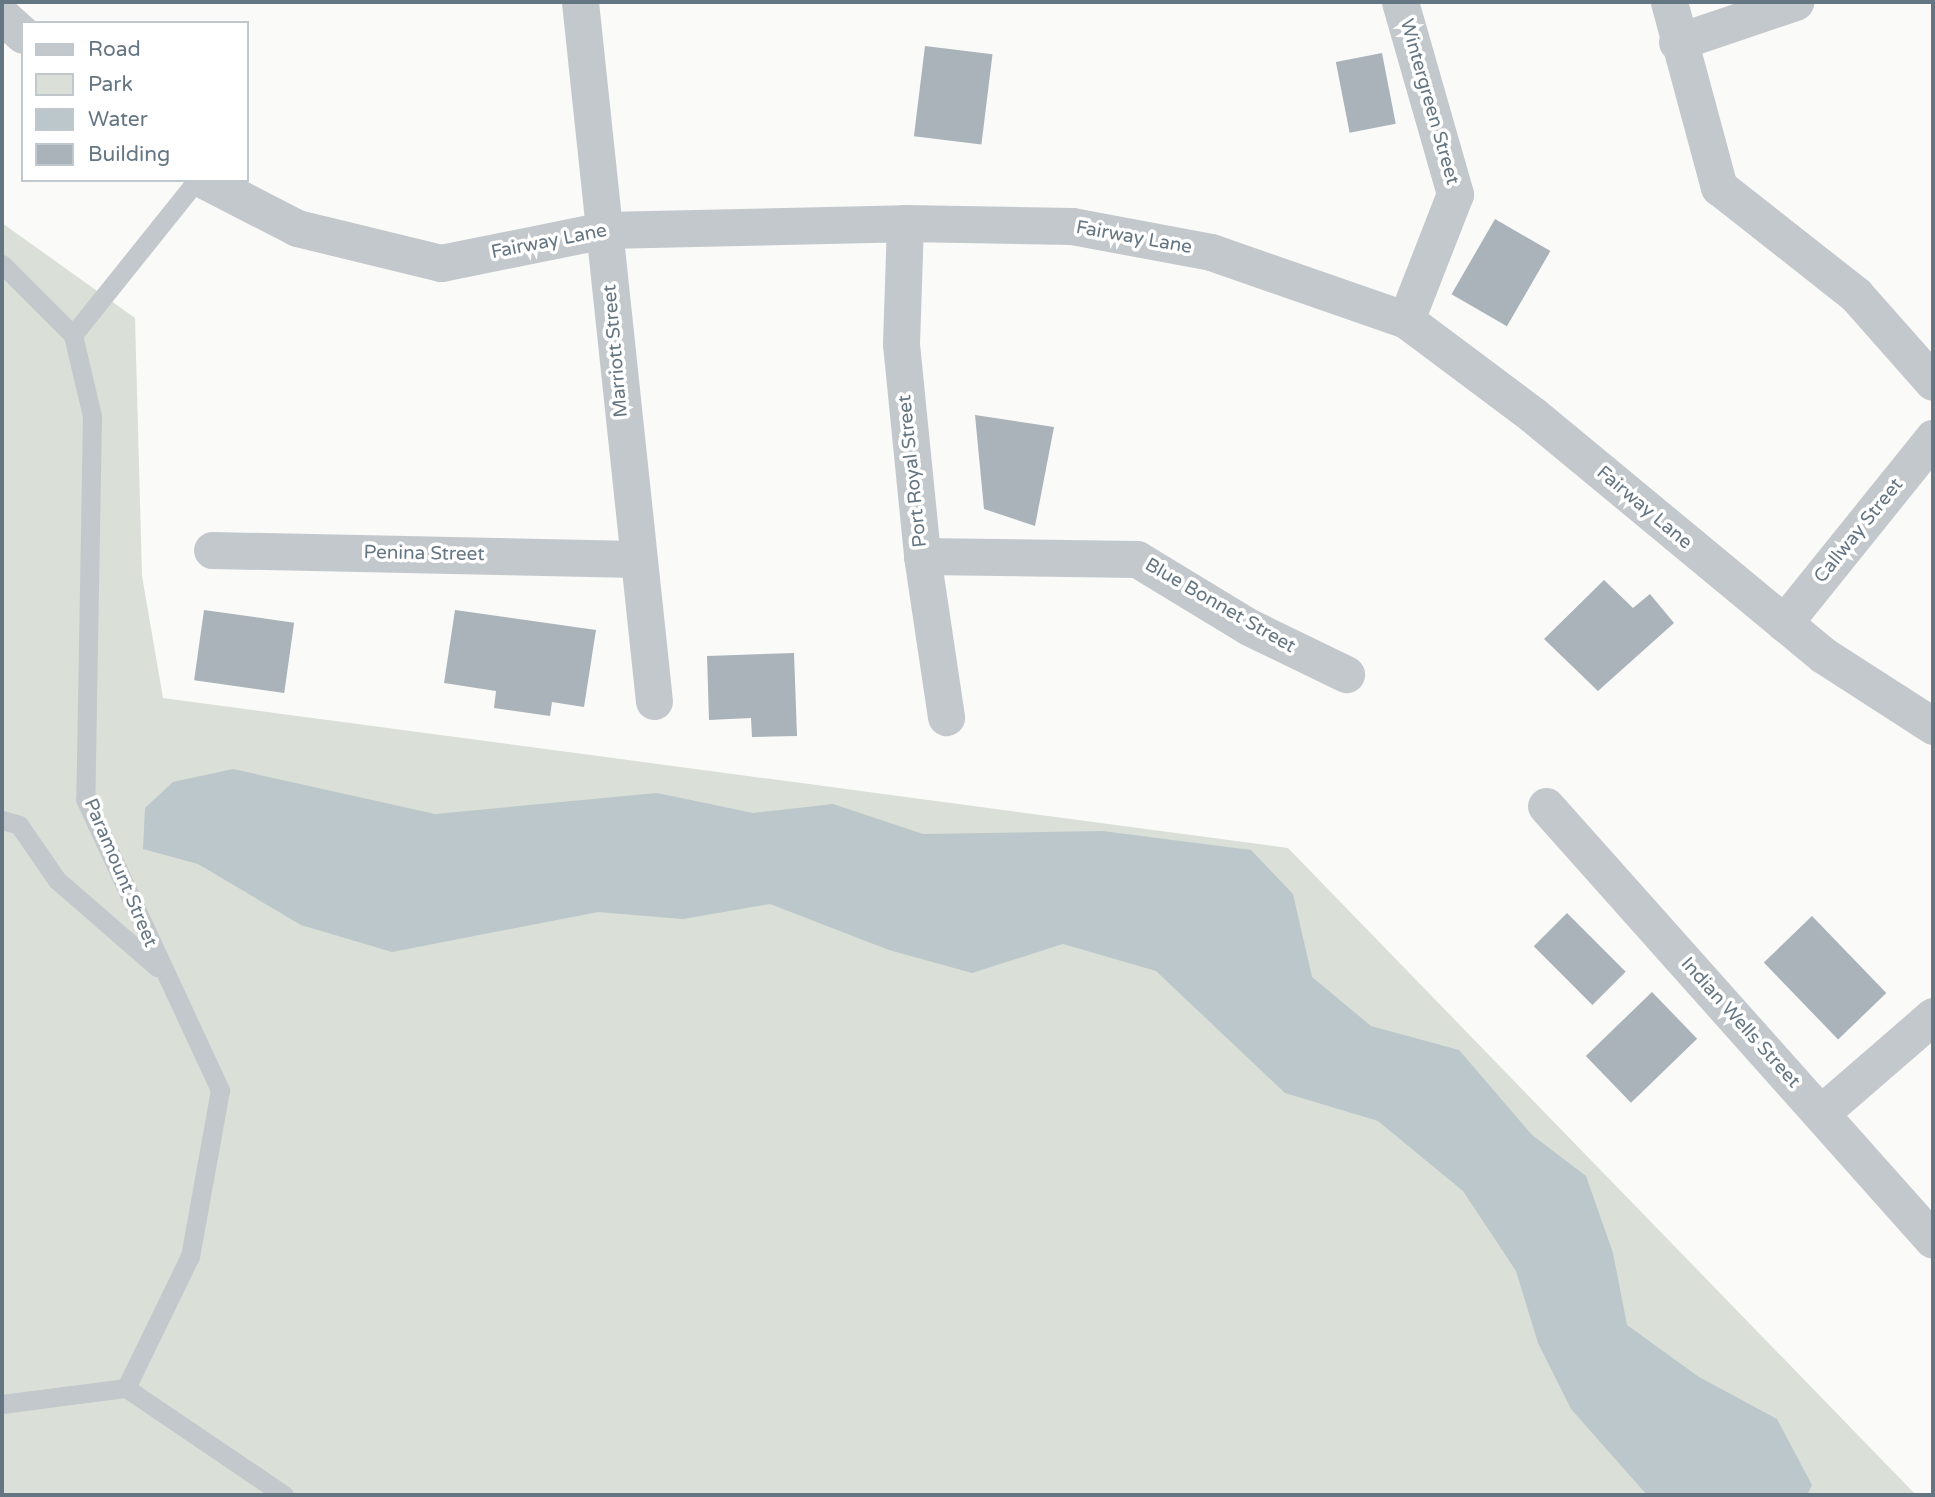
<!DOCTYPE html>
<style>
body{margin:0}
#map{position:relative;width:1935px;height:1497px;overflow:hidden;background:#fafaf8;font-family:"Varela Round",sans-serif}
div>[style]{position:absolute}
.green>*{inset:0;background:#dadfd7}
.water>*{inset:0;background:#bbc7cb}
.building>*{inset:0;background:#aab3b9;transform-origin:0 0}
.service>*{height:19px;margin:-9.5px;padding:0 9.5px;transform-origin:9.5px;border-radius:9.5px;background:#c3c8cc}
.minor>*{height:37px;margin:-18.5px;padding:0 18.5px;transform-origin:18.5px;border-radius:18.5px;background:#c3c8cc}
span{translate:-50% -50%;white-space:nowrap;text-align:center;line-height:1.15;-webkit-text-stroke:7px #fff;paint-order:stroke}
.street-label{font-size:19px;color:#657683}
.frame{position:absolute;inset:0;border:4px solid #657683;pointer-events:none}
.legend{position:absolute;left:21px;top:21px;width:228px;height:161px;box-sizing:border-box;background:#fff;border:2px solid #c1c8cd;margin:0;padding:9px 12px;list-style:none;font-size:21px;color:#657683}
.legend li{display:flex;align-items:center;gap:14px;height:35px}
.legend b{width:35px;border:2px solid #c1c8cd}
</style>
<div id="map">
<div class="green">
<div style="clip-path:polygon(2px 223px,135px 318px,142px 576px,163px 698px,1288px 848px,1916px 1495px,2px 1495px)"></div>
</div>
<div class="water">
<div style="clip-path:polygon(233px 769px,435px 814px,657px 793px,753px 813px,833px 804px,923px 834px,1102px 831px,1251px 850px,1293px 894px,1312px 977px,1371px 1026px,1459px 1050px,1532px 1135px,1586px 1176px,1613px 1253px,1627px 1325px,1699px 1377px,1777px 1419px,1812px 1485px,1807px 1495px,1647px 1495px,1571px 1409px,1538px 1343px,1516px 1271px,1463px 1191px,1378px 1121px,1285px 1093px,1156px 971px,1063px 944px,972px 973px,889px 950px,770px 904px,683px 919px,598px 912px,392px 952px,301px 925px,198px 864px,143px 849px,145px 808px,173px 782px)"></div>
</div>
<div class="building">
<div style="left:925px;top:46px;width:68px;height:91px;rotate:7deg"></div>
<div style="left:1382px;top:53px;width:72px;height:47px;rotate:79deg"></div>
<div style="left:1495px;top:219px;width:64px;height:87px;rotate:30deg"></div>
<div style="clip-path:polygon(975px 415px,1054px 427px,1035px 526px,984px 509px)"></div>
<div style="clip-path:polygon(1604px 580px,1633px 608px,1650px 594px,1674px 623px,1598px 691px,1544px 639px)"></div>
<div style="left:204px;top:610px;width:91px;height:71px;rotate:8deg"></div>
<div style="clip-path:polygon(455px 610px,596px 630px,584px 707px,552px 702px,550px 716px,494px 708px,496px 691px,444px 683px)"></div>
<div style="clip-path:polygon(794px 653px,797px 736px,752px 737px,751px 718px,709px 720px,707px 656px)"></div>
<div style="left:1567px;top:913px;width:83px;height:47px;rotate:45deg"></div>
<div style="left:1812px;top:916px;width:107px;height:67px;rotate:46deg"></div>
<div style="left:1652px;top:992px;width:65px;height:92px;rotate:46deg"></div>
</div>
<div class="service">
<div style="left:197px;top:180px;width:198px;rotate:128.7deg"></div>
<div style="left:73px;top:335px;width:83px;rotate:76.8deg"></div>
<div style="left:92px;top:416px;width:383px;rotate:91deg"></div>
<div style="left:85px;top:799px;width:321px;rotate:65.1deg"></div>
<div style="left:220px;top:1090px;width:169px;rotate:100.2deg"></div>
<div style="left:190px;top:1256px;width:147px;rotate:115.9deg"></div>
<div style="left:126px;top:1388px;width:191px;rotate:34.1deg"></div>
<div style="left:2px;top:264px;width:100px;rotate:45deg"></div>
<div style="left:2px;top:820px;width:18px;rotate:16deg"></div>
<div style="left:19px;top:825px;width:67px;rotate:55.4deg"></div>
<div style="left:57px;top:880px;width:133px;rotate:41deg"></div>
<div style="left:2px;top:1404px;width:125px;rotate:-7.4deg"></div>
</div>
<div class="minor">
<div style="left:580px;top:2px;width:703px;rotate:83.96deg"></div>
<div style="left:1400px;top:2px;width:200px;rotate:74deg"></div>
<div style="left:1455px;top:194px;width:135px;rotate:111.3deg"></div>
<div style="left:1669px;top:2px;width:192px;rotate:74.9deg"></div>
<div style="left:1719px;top:187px;width:174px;rotate:38.2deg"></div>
<div style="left:1856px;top:295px;width:116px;rotate:48.5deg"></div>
<div style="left:2px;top:16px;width:28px;rotate:42deg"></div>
<div style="left:1677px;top:42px;width:125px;rotate:-18.7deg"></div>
<div style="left:204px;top:180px;width:105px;rotate:27.3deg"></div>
<div style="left:297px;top:228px;width:148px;rotate:13.7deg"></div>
<div style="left:441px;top:263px;width:167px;rotate:-11.4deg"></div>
<div style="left:605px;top:230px;width:300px;rotate:-1.3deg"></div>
<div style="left:905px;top:223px;width:167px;rotate:1deg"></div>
<div style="left:1072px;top:226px;width:141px;rotate:10.6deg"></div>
<div style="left:1211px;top:252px;width:207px;rotate:19.2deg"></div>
<div style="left:1406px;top:320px;width:159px;rotate:36.8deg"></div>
<div style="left:1533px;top:415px;width:376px;rotate:39.6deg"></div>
<div style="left:1823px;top:655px;width:131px;rotate:32.8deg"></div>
<div style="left:905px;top:223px;width:121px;rotate:91.9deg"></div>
<div style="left:901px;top:344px;width:213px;rotate:84.3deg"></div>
<div style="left:922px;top:556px;width:163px;rotate:81.5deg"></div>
<div style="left:212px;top:550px;width:424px;rotate:1.2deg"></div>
<div style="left:922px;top:556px;width:215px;rotate:0.8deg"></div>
<div style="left:1137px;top:559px;width:131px;rotate:31.3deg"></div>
<div style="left:1249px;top:627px;width:108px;rotate:25.9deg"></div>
<div style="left:1784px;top:623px;width:238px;rotate:-51.2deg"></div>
<div style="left:1546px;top:806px;width:581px;rotate:48.28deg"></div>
<div style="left:1821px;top:1113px;width:148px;rotate:-40.9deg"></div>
</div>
<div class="street-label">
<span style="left:1429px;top:102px;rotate:74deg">Wintergreen Street</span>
<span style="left:1134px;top:238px;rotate:10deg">Fairway Lane</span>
<span style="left:549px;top:242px;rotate:-11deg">Fairway Lane</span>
<span style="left:616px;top:351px;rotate:-95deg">Marriott Street</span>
<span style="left:913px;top:471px;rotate:-96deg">Port Royal Street</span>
<span style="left:1644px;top:508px;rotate:40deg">Fairway Lane</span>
<span style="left:1859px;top:531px;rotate:-51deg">Callway Street</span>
<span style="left:424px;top:554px;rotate:1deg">Penina Street</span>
<span style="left:1220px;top:606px;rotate:30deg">Blue Bonnet Street</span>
<span style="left:120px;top:873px;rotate:67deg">Paramount Street</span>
<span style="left:1740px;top:1023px;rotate:48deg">Indian Wells Street</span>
</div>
<div class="frame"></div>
<ul class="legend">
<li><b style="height:9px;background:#c3c8cc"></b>Road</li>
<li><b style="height:19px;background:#dadfd7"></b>Park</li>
<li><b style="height:19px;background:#bbc7cb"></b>Water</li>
<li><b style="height:19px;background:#aab3b9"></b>Building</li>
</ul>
</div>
